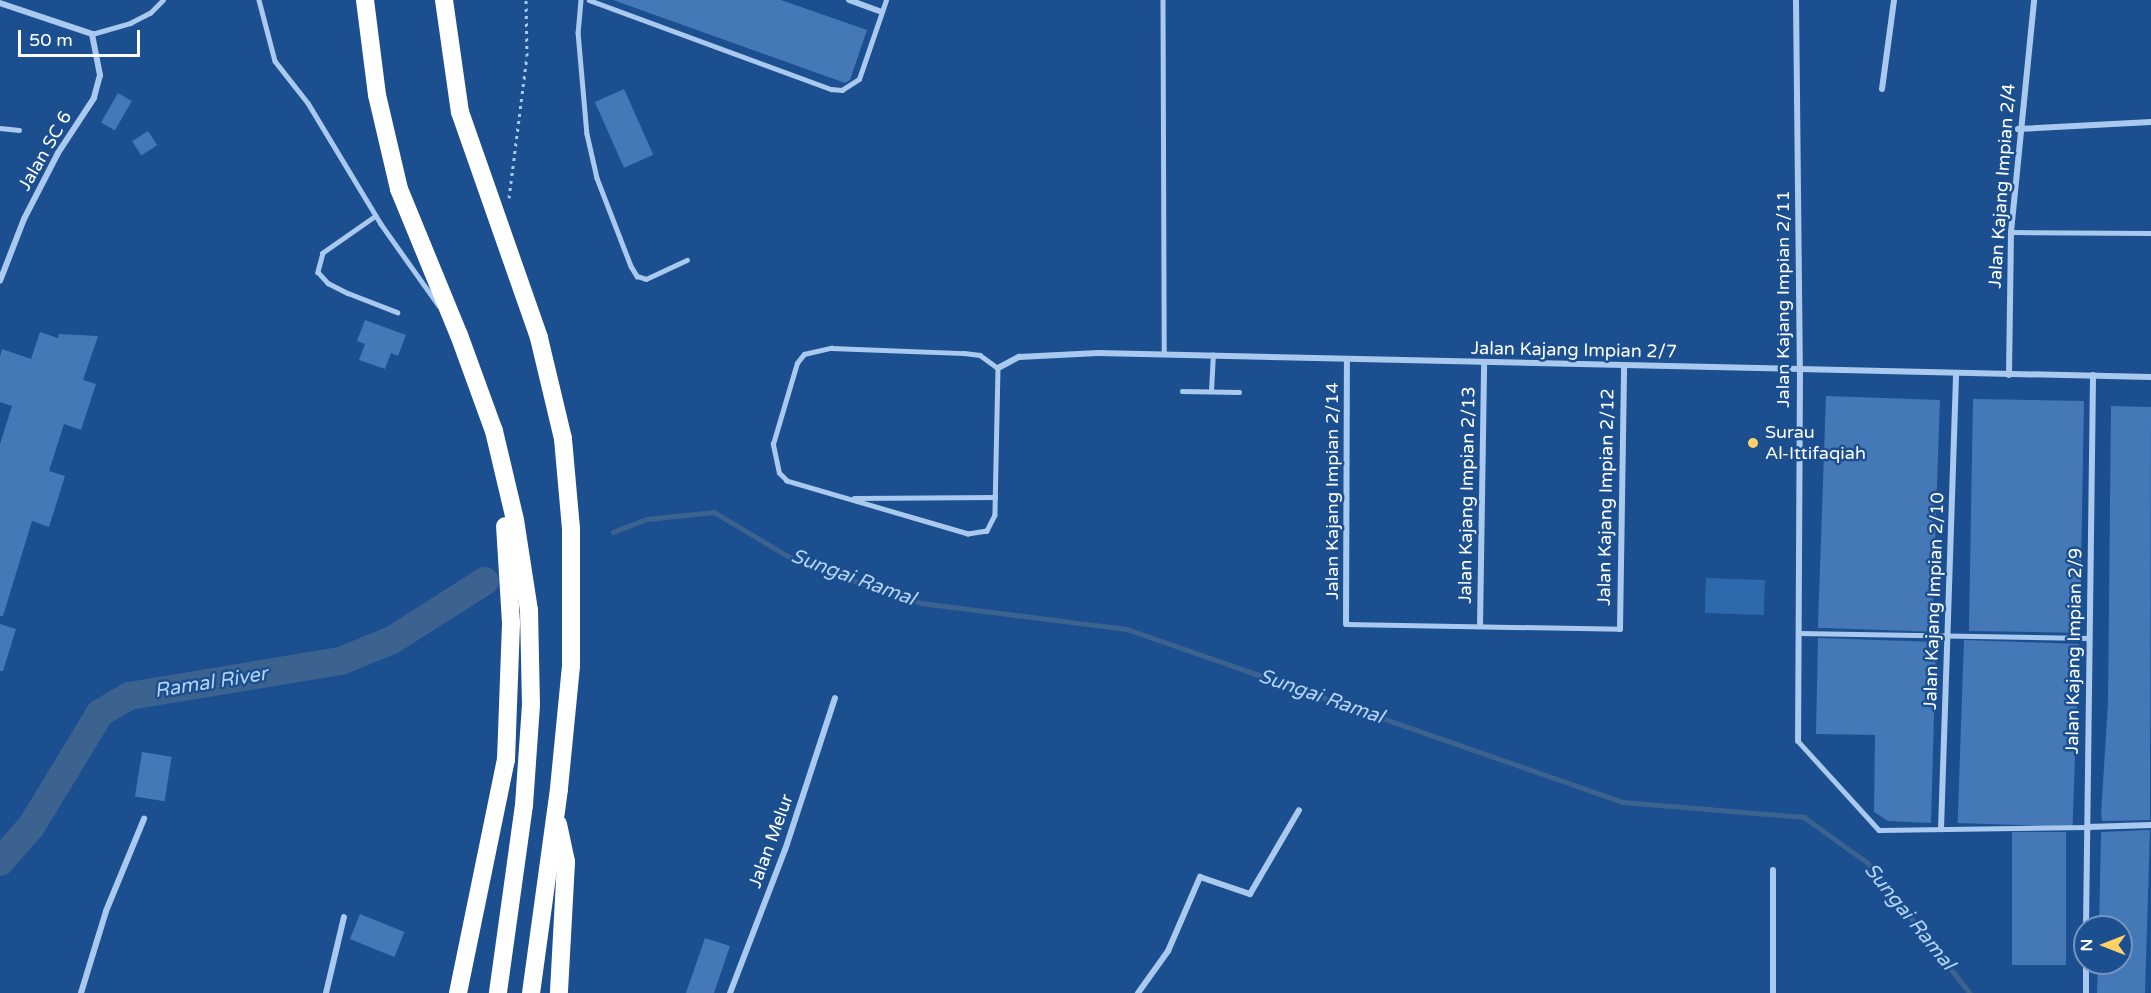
<!DOCTYPE html>
<style>
body{margin:0}
#map{position:relative;width:2151px;height:993px;overflow:hidden;background:#1b4f8f;font-family:"Varela Round",sans-serif}
div>[style]{position:absolute}
.green>*{inset:0;background:#2e69ad;transform-origin:0 0}
.stream>*{height:4.5px;margin:-2.25px;padding:0 2.25px;transform-origin:2.25px;border-radius:2.25px;background:#3c6290}
.river>*{height:28px;margin:-14px;padding:0 14px;transform-origin:14px;border-radius:14px;background:#3c6290}
.building>*{inset:0;background:#4478b7;transform-origin:0 0}
.path>*{height:3px;margin-top:-1.5px;transform-origin:0;background:repeating-linear-gradient(90deg,#a9c9ee 0 3px,transparent 0 7.5px)}
.service>*{height:4.5px;margin:-2.25px;padding:0 2.25px;transform-origin:2.25px;border-radius:2.25px;background:#a9c9ee}
.minor>*{height:6px;margin:-3px;padding:0 3px;transform-origin:3px;border-radius:3px;background:#a9c9ee}
.motorway>*{height:18px;margin:-9px;padding:0 9px;transform-origin:9px;border-radius:9px;background:#fff}
.dots>*{width:16px;height:16px;translate:-50% -50%;box-sizing:border-box;border:3px solid #1b4f8f;border-radius:50%}
span{translate:-50% -50%;white-space:nowrap;text-align:center;line-height:1.15;-webkit-text-stroke:5px #1b4f8f;paint-order:stroke}
.street-label{font-size:18px;color:#fff}
.poi-label{font-size:18px;color:#fff}
.left{translate:0 -50%;text-align:left}
.water-label{font-size:20px;color:#b5d3f5;font-style:italic}
.north{position:absolute;left:2073px;top:915px;width:60px;height:60px;box-sizing:border-box;background:#1b4f8f;border:2px solid #7695bc;border-radius:50%;rotate:270deg;font-size:16px;font-weight:700;line-height:24px;text-align:center;color:#fff}
.north::after{content:'';display:block;margin:auto;width:21px;height:27px;background:#ffd166;clip-path:polygon(50% 0,100% 100%,50% 72%,0 100%)}
.scale{position:absolute;left:18px;top:30px;width:122px;height:27px;box-sizing:border-box;border:3px solid #fff;border-top:0;padding-left:8px;font-size:18px;line-height:21px;white-space:nowrap;color:#fff;-webkit-text-stroke:4px #1b4f8f;paint-order:stroke}
</style>
<div id="map">
<div class="green">
<div style="left:1706px;top:578px;width:59px;height:35px;rotate:2deg"></div>
</div>
<div class="stream">
<div style="left:613px;top:532px;width:36px;rotate:-21deg"></div>
<div style="left:647px;top:519px;width:67px;rotate:-6deg"></div>
<div style="left:714px;top:512px;width:98px;rotate:30.8deg"></div>
<div style="left:798px;top:562px;width:130px;rotate:18.4deg"></div>
<div style="left:921px;top:603px;width:208px;rotate:7.2deg"></div>
<div style="left:1127px;top:629px;width:525px;rotate:19.23deg"></div>
<div style="left:1623px;top:802px;width:182px;rotate:4.7deg"></div>
<div style="left:1804px;top:817px;width:79px;rotate:35.7deg"></div>
<div style="left:1868px;top:863px;width:165px;rotate:51.9deg"></div>
</div>
<div class="river">
<div style="left:0;top:862px;width:49px;rotate:-49.1deg"></div>
<div style="left:32px;top:825px;width:131px;rotate:-58.7deg"></div>
<div style="left:100px;top:713px;width:34px;rotate:-30deg"></div>
<div style="left:129px;top:696px;width:215px;rotate:-9.4deg"></div>
<div style="left:341px;top:661px;width:55px;rotate:-22.4deg"></div>
<div style="left:392px;top:640px;width:110px;rotate:-32.4deg"></div>
</div>
<div class="building">
<div style="clip-path:polygon(613px 0,781px 0,867px 30px,850px 80px,845px 83px)"></div>
<div style="left:624px;top:89px;width:72px;height:32px;rotate:66deg"></div>
<div style="left:118px;top:93px;width:16px;height:34px;rotate:30deg"></div>
<div style="left:148px;top:131px;width:17px;height:19px;rotate:57deg"></div>
<div style="clip-path:polygon(365px 320px,406px 335px,398px 356px,391px 353px,385px 369px,359px 360px,365px 344px,357px 341px)"></div>
<div style="clip-path:polygon(40px 332px,58px 338px,59px 334px,98px 336px,83px 380px,96px 384px,81px 430px,64px 424px,49px 471px,65px 476px,49px 527px,32px 521px,3px 616px,0 616px,0 444px,12px 406px,0 402px,0 357px,2px 349px,31px 359px)"></div>
<div style="left:1826px;top:396px;width:114px;height:232px;rotate:2deg"></div>
<div style="left:1973px;top:399px;width:111px;height:232px;rotate:1deg"></div>
<div style="clip-path:polygon(2111px 406px,2151px 407px,2150px 820px,2102px 821px,2101px 815px,2108px 703px)"></div>
<div style="clip-path:polygon(0 624px,16px 629px,3px 671px,0 671px)"></div>
<div style="clip-path:polygon(1818px 638px,1936px 642px,1931px 823px,1888px 821px,1874px 812px,1875px 735px,1816px 734px)"></div>
<div style="left:1964px;top:640px;width:115px;height:183px;rotate:2deg"></div>
<div style="left:142px;top:752px;width:30px;height:45px;rotate:9deg"></div>
<div style="clip-path:polygon(2150px 830px,2145px 993px,2097px 993px,2098px 963px,2121px 963px,2121px 927px,2099px 927px,2101px 832px)"></div>
<div style="left:2066px;top:832px;width:133px;height:54px;rotate:90deg"></div>
<div style="left:360px;top:914px;width:48px;height:27px;rotate:22deg"></div>
<div style="clip-path:polygon(705px 938px,730px 946px,714px 993px,686px 993px)"></div>
</div>
<div class="path">
<div style="left:509px;top:198px;width:143px;rotate:-82.8deg"></div>
<div style="left:527px;top:56px;width:56px;rotate:-91deg"></div>
</div>
<div class="service">
<div style="left:259px;top:0;width:63px;rotate:75.3deg"></div>
<div style="left:275px;top:61px;width:53px;rotate:51.8deg"></div>
<div style="left:308px;top:103px;width:141px;rotate:58.9deg"></div>
<div style="left:381px;top:224px;width:100px;rotate:54.7deg"></div>
<div style="left:581px;top:0;width:32px;rotate:95deg"></div>
<div style="left:578px;top:32px;width:102px;rotate:85deg"></div>
<div style="left:587px;top:134px;width:45px;rotate:77.2deg"></div>
<div style="left:597px;top:178px;width:94px;rotate:68.9deg"></div>
<div style="left:631px;top:266px;width:12px;rotate:59deg"></div>
<div style="left:637px;top:276px;width:9px;rotate:18deg"></div>
<div style="left:646px;top:279px;width:45px;rotate:-24.9deg"></div>
<div style="left:589px;top:0;width:258px;rotate:20.2deg"></div>
<div style="left:831px;top:89px;width:11px;rotate:5deg"></div>
<div style="left:842px;top:90px;width:20px;rotate:-33deg"></div>
<div style="left:859px;top:79px;width:83px;rotate:-71.1deg"></div>
<div style="left:1163px;top:0;width:354px;rotate:89.8deg"></div>
<div style="left:92px;top:34px;width:40px;rotate:-16deg"></div>
<div style="left:130px;top:23px;width:22px;rotate:-27deg"></div>
<div style="left:150px;top:13px;width:18px;rotate:-45deg"></div>
<div style="left:0;top:128px;width:19px;rotate:6deg"></div>
<div style="left:376px;top:216px;width:65px;rotate:145.1deg"></div>
<div style="left:323px;top:253px;width:20px;rotate:105deg"></div>
<div style="left:318px;top:272px;width:15px;rotate:48deg"></div>
<div style="left:328px;top:283px;width:22px;rotate:27deg"></div>
<div style="left:348px;top:293px;width:53px;rotate:21.2deg"></div>
<div style="left:2011px;top:232px;width:140px;rotate:0.4deg"></div>
<div style="left:831px;top:348px;width:133px;rotate:2.2deg"></div>
<div style="left:964px;top:353px;width:16px;rotate:7deg"></div>
<div style="left:980px;top:355px;width:22px;rotate:36deg"></div>
<div style="left:998px;top:368px;width:147px;rotate:91.2deg"></div>
<div style="left:995px;top:515px;width:18px;rotate:117deg"></div>
<div style="left:987px;top:531px;width:19px;rotate:171deg"></div>
<div style="left:968px;top:534px;width:189px;rotate:-163.7deg"></div>
<div style="left:787px;top:481px;width:11px;rotate:-135deg"></div>
<div style="left:779px;top:473px;width:30px;rotate:-102deg"></div>
<div style="left:773px;top:444px;width:84px;rotate:-73.5deg"></div>
<div style="left:797px;top:363px;width:11px;rotate:-52deg"></div>
<div style="left:804px;top:354px;width:28px;rotate:-13deg"></div>
<div style="left:1182px;top:391px;width:57px;rotate:1deg"></div>
<div style="left:1211px;top:391px;width:36px;rotate:-87deg"></div>
<div style="left:854px;top:498px;width:141px;rotate:-0.4deg"></div>
<div style="left:1346px;top:624px;width:274px;rotate:1deg"></div>
<div style="left:1799px;top:633px;width:290px;rotate:1deg"></div>
<div style="left:1798px;top:741px;width:120px;rotate:47.7deg"></div>
<div style="left:1879px;top:830px;width:208px;rotate:-0.8deg"></div>
</div>
<div class="minor">
<div style="left:849px;top:0;width:35px;rotate:20deg"></div>
<div style="left:1796px;top:0;width:369px;rotate:89.4deg"></div>
<div style="left:1800px;top:369px;width:372px;rotate:90.3deg"></div>
<div style="left:0;top:3px;width:97px;rotate:18.6deg"></div>
<div style="left:92px;top:34px;width:42px;rotate:79deg"></div>
<div style="left:100px;top:75px;width:24px;rotate:105deg"></div>
<div style="left:94px;top:98px;width:66px;rotate:123.2deg"></div>
<div style="left:58px;top:153px;width:74px;rotate:117.3deg"></div>
<div style="left:24px;top:219px;width:66px;rotate:111.2deg"></div>
<div style="left:1882px;top:89px;width:90px;rotate:-82.3deg"></div>
<div style="left:2018px;top:129px;width:133px;rotate:-3deg"></div>
<div style="left:998px;top:368px;width:24px;rotate:-28deg"></div>
<div style="left:1019px;top:357px;width:79px;rotate:-2.9deg"></div>
<div style="left:1098px;top:353px;width:1053px;rotate:1.31deg"></div>
<div style="left:2009px;top:375px;width:143px;rotate:-89.2deg"></div>
<div style="left:2011px;top:232px;width:233px;rotate:-84.3deg"></div>
<div style="left:1346px;top:624px;width:265px;rotate:-89.8deg"></div>
<div style="left:1480px;top:626px;width:262px;rotate:-89.1deg"></div>
<div style="left:1620px;top:629px;width:264px;rotate:-89.1deg"></div>
<div style="left:2087px;top:827px;width:64px;rotate:-1.8deg"></div>
<div style="left:1941px;top:829px;width:456px;rotate:-88.1deg"></div>
<div style="left:2086px;top:927px;width:552px;rotate:-89.27deg"></div>
<div style="left:81px;top:993px;width:86px;rotate:-73deg"></div>
<div style="left:106px;top:911px;width:100px;rotate:-67.6deg"></div>
<div style="left:326px;top:993px;width:78px;rotate:-76.7deg"></div>
<div style="left:730px;top:993px;width:153px;rotate:-69deg"></div>
<div style="left:785px;top:850px;width:160px;rotate:-71.8deg"></div>
<div style="left:1138px;top:993px;width:52px;rotate:-54.5deg"></div>
<div style="left:1168px;top:951px;width:81px;rotate:-66.6deg"></div>
<div style="left:1200px;top:877px;width:53px;rotate:18.8deg"></div>
<div style="left:1250px;top:894px;width:97px;rotate:-59.7deg"></div>
<div style="left:1773px;top:993px;width:123px;rotate:-90deg"></div>
<div style="left:2086px;top:993px;width:30px;rotate:-90deg"></div>
</div>
<div class="motorway">
<div style="left:365px;top:0;width:96px;rotate:82.8deg"></div>
<div style="left:377px;top:95px;width:97px;rotate:76.8deg"></div>
<div style="left:399px;top:189px;width:158px;rotate:67.7deg"></div>
<div style="left:459px;top:335px;width:102px;rotate:70deg"></div>
<div style="left:494px;top:431px;width:91px;rotate:76.7deg"></div>
<div style="left:515px;top:520px;width:91px;rotate:81.2deg"></div>
<div style="left:529px;top:610px;width:95px;rotate:88.8deg"></div>
<div style="left:531px;top:705px;width:100px;rotate:94deg"></div>
<div style="left:524px;top:805px;width:190px;rotate:97.9deg"></div>
<div style="left:444px;top:0;width:113px;rotate:81.9deg"></div>
<div style="left:460px;top:112px;width:239px;rotate:70.7deg"></div>
<div style="left:539px;top:338px;width:104px;rotate:76.6deg"></div>
<div style="left:563px;top:439px;width:89px;rotate:84.9deg"></div>
<div style="left:571px;top:528px;width:138px;rotate:90deg"></div>
<div style="left:571px;top:666px;width:124px;rotate:95.6deg"></div>
<div style="left:559px;top:789px;width:206px;rotate:97.8deg"></div>
<div style="left:558px;top:824px;width:39px;rotate:78deg"></div>
<div style="left:566px;top:862px;width:131px;rotate:93.1deg"></div>
<div style="left:458px;top:993px;width:238px;rotate:-78.4deg"></div>
<div style="left:506px;top:760px;width:137px;rotate:-87.9deg"></div>
<div style="left:511px;top:623px;width:97px;rotate:-93.5deg"></div>
</div>
<div class="dots">
<div style="left:1753px;top:443px;background:#ffd166"></div>
</div>
<div class="street-label">
<span style="left:45px;top:151px;rotate:-60deg">Jalan SC 6</span>
<span style="left:2002px;top:186px;rotate:-86deg">Jalan Kajang Impian 2/4</span>
<span style="left:1783px;top:299px;rotate:-90deg">Jalan Kajang Impian 2/11</span>
<span style="left:1574px;top:350px;rotate:1deg">Jalan Kajang Impian 2/7</span>
<span style="left:1332px;top:491px;rotate:-90deg">Jalan Kajang Impian 2/14</span>
<span style="left:1467px;top:495px;rotate:-89deg">Jalan Kajang Impian 2/13</span>
<span style="left:1606px;top:497px;rotate:-89deg">Jalan Kajang Impian 2/12</span>
<span style="left:1934px;top:601px;rotate:-88deg">Jalan Kajang Impian 2/10</span>
<span style="left:2074px;top:651px;rotate:-89deg">Jalan Kajang Impian 2/9</span>
<span style="left:771px;top:841px;rotate:-70deg">Jalan Melur</span>
</div>
<div class="poi-label">
<span class="left" style="left:1765px;top:443px">Surau<br>Al-Ittifaqiah</span>
</div>
<div class="water-label">
<span style="left:853px;top:578px;rotate:20deg">Sungai Ramal</span>
<span style="left:211px;top:683px;rotate:-9deg">Ramal River</span>
<span style="left:1321px;top:697px;rotate:19deg">Sungai Ramal</span>
<span style="left:1909px;top:917px;rotate:51deg">Sungai Ramal</span>
</div>
<div class="north">N</div>
<div class="scale">50 m</div>
</div>
